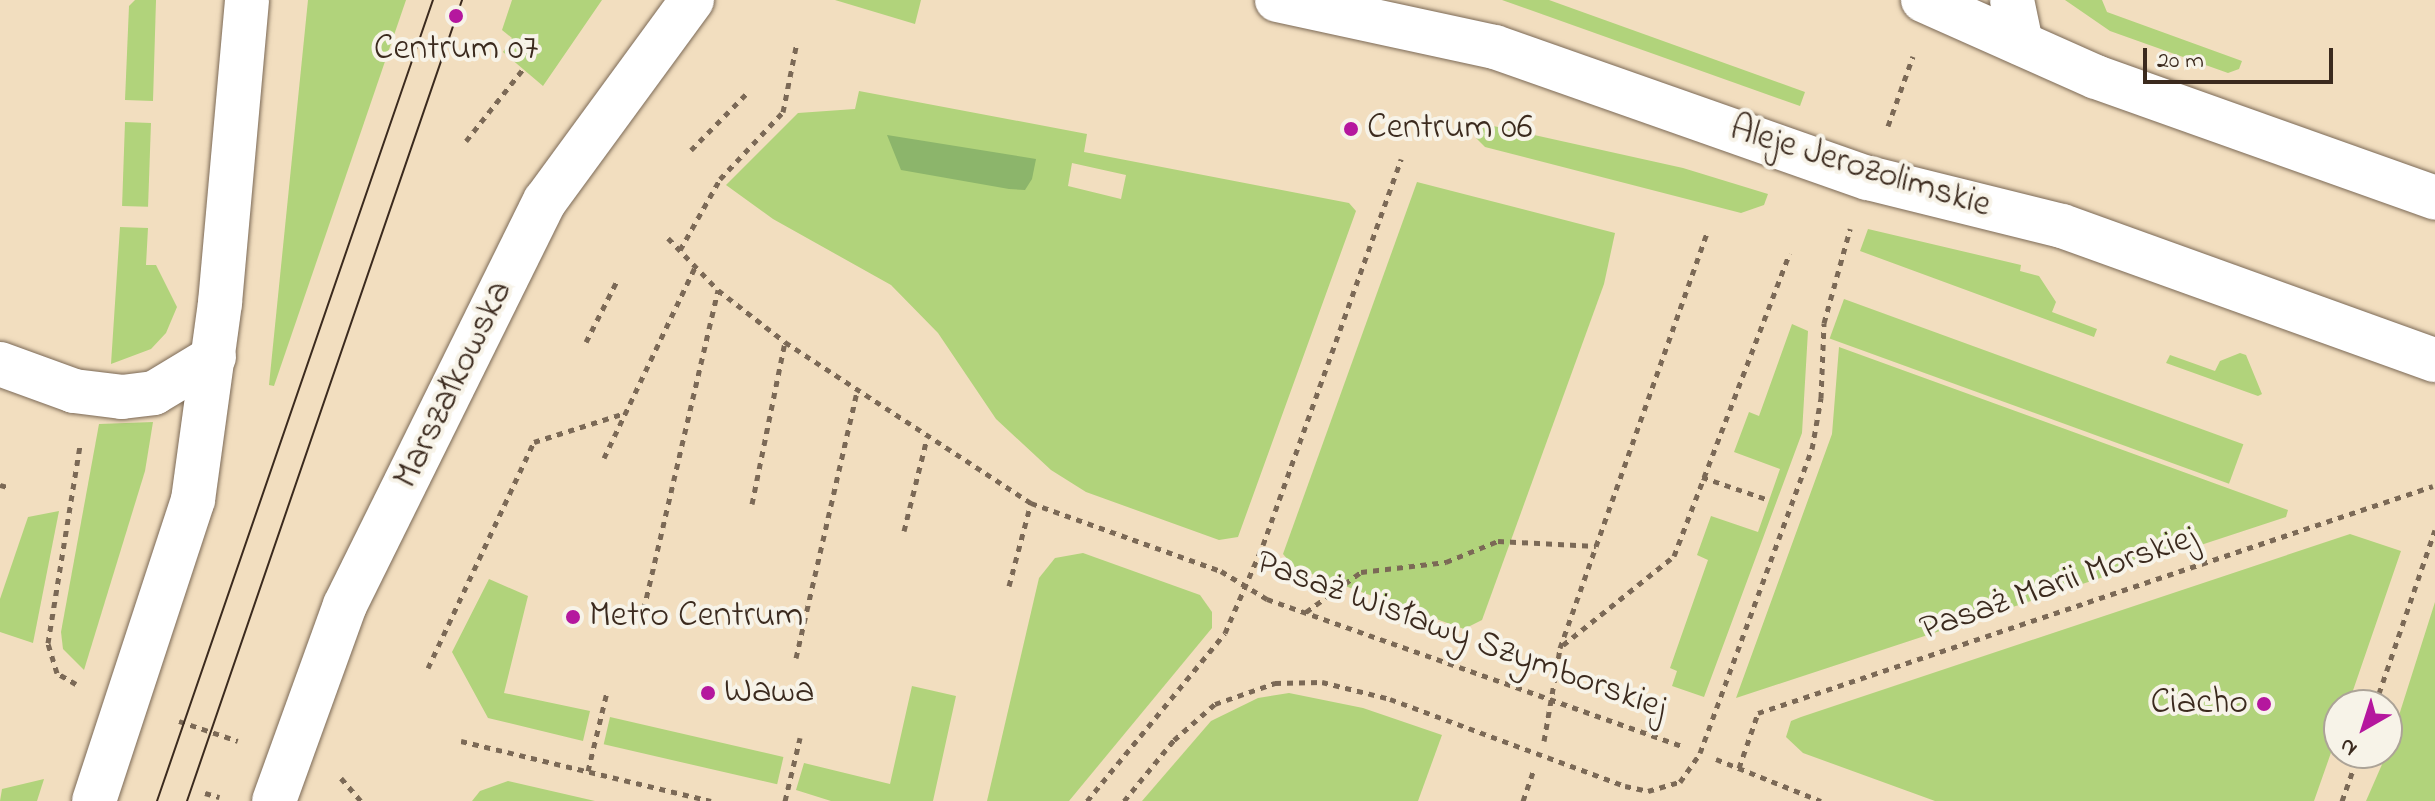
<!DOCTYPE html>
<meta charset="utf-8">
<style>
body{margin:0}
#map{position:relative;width:2435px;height:801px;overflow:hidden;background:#f2debf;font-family:"Indie Flower",sans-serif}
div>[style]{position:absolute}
.green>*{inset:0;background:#b1d37b;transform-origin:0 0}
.forest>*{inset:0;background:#8cb56b}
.path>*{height:5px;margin-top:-2.5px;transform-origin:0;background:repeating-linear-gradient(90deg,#7b6956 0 6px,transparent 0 12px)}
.roads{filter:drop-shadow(0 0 2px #7b6956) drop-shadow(0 0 2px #7b6956)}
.street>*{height:44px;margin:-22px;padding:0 22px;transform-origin:22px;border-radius:22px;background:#fff}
.secondary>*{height:44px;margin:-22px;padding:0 22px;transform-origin:22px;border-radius:22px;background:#fff}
.tram>*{height:2px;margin:-1px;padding:0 1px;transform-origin:1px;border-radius:1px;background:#3b2a1e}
.dots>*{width:22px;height:22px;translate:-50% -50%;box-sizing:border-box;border:4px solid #f7f3e8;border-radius:50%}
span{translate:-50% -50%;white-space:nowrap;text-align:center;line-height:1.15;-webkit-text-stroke:8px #f7f3e8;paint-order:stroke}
.poi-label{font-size:36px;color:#3b2a1e}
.left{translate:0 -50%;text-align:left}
.right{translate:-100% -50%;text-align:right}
.street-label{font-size:36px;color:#3b2a1e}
.north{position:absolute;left:2323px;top:689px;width:80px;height:80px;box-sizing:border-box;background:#f7f3e8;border:2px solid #aca397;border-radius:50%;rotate:219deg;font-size:22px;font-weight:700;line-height:32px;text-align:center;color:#3b2a1e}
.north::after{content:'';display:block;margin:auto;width:28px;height:36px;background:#b5179e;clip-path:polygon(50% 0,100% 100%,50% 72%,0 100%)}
.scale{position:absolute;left:2143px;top:48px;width:190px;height:36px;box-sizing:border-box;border:4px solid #3b2a1e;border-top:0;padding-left:10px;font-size:24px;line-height:28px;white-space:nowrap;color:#3b2a1e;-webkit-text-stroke:6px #f7f3e8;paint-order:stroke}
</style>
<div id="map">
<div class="green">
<div style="clip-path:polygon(135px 0,156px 0,153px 101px,125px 100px,129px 6px)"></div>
<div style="clip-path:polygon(308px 0,406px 0,274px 386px,269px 385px)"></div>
<div style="clip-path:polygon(512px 0,602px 0,543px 86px,503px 52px,512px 38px,502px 30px)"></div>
<div style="clip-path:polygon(835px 0,921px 0,915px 24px)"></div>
<div style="clip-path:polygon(1502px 0,1549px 0,1805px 92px,1800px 106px)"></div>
<div style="clip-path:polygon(2065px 0,2102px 0,2107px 12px,2242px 61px,2239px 69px,2228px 73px,2110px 31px)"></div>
<div style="clip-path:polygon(evenodd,859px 91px,1087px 134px,1084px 152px,1349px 203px,1356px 211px,1238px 537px,1219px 540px,1086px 492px,1051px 470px,996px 419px,938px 333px,891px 285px,773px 219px,726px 185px,798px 113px,855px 109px,859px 91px,1072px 163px,1126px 175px,1121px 199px,1068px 186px,1072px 163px)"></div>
<div style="left:125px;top:122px;width:26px;height:84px;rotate:2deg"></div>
<div style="clip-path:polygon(1480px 123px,1683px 168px,1768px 194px,1764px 205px,1741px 213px,1485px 147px,1476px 138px)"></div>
<div style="clip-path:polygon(1417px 182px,1615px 233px,1604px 284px,1482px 620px,1464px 629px,1295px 568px,1283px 554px)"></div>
<div style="clip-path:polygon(120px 227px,148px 228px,146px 265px,156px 265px,177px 307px,166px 333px,151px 349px,111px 364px)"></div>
<div style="clip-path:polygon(1868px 229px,2021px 265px,2020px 271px,2039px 276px,2056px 302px,2052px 312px,2097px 329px,2094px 337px,1860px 251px)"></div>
<div style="left:1844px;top:299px;width:425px;height:42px;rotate:20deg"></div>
<div style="clip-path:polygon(1792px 324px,1808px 331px,1802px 433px,1704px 697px,1672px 686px,1677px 671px,1670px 668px,1708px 560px,1697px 555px,1711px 516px,1758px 532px,1780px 469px,1734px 452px,1749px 412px,1759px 416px)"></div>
<div style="clip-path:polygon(1839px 347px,2288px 510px,2286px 517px,1736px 698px,1832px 434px)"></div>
<div style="clip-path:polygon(2240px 353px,2246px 355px,2262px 394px,2258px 396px,2166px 363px,2170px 355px,2215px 371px,2220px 361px)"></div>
<div style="clip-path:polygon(153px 422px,145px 471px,84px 670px,63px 649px,61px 632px,99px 424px)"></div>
<div style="clip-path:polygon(59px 511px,33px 643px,0 632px,0 599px,28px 517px)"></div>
<div style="clip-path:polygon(2350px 534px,2401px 551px,2348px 705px,2339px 705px,2339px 730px,2314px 801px,1935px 801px,1803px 753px,1786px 737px,1791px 721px,1801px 717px)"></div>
<div style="clip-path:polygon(1083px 553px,1200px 595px,1212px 612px,1212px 628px,1069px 801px,987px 801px,1039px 578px,1055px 558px)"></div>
<div style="clip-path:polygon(489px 579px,528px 596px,504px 693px,590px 711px,583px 741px,488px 718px,452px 652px)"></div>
<div style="clip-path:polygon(2435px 602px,2435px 801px,2366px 801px,2387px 753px)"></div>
<div style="clip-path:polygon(912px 686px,956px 696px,933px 801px,831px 801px,796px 790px,804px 763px,890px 784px)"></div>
<div style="clip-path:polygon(1289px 693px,1363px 708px,1442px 735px,1418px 801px,1142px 801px,1211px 721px,1258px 698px)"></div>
<div style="left:610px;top:717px;width:178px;height:28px;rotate:13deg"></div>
<div style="clip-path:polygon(44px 779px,37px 801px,0 801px,2px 789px)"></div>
<div style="clip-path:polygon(508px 781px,595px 801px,472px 801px,480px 791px)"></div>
</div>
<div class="forest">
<div style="clip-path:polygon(887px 135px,1036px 159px,1032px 179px,1025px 190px,1009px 189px,901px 170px)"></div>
</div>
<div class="path">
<div style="left:1888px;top:126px;width:74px;rotate:-70.3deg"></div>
<div style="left:466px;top:141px;width:92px;rotate:-51.6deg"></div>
<div style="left:691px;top:150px;width:81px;rotate:-45.5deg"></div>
<div style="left:668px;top:238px;width:72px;rotate:46.1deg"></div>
<div style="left:718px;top:290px;width:85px;rotate:37.8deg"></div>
<div style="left:785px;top:342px;width:294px;rotate:33.2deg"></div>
<div style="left:1031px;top:503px;width:202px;rotate:19.7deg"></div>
<div style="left:1221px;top:571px;width:54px;rotate:31.3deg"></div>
<div style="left:1267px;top:599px;width:442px;rotate:19.5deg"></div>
<div style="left:680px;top:250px;width:81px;rotate:-60.6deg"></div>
<div style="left:720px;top:179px;width:92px;rotate:-46.8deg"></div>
<div style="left:783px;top:112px;width:71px;rotate:-78.7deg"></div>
<div style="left:586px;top:342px;width:71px;rotate:-63.1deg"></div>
<div style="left:604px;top:458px;width:212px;rotate:-64.5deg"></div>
<div style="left:1702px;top:477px;width:71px;rotate:18.9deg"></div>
<div style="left:0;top:485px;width:11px;rotate:15deg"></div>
<div style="left:752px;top:504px;width:165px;rotate:-78.5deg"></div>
<div style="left:904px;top:531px;width:96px;rotate:-76.1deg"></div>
<div style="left:1009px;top:586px;width:86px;rotate:-75.2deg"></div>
<div style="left:1306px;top:612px;width:68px;rotate:-36deg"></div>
<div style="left:1361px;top:572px;width:86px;rotate:-6.7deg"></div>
<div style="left:1446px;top:562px;width:56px;rotate:-22deg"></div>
<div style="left:1498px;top:541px;width:98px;rotate:2.9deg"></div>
<div style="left:641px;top:621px;width:340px;rotate:-76.9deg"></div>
<div style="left:1563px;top:645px;width:142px;rotate:-38.7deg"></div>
<div style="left:1674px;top:556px;width:324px;rotate:-69.1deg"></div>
<div style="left:796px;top:658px;width:274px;rotate:-77.1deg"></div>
<div style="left:428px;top:668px;width:250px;rotate:-64.9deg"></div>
<div style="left:534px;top:442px;width:96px;rotate:-17.7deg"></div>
<div style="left:76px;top:684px;width:22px;rotate:-150deg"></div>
<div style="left:57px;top:673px;width:31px;rotate:-107deg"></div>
<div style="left:48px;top:643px;width:201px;rotate:-80.8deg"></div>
<div style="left:2375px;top:705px;width:185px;rotate:-71.1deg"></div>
<div style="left:179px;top:721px;width:62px;rotate:18.7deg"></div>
<div style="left:461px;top:741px;width:257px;rotate:13.5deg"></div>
<div style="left:1544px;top:741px;width:94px;rotate:-80.2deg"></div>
<div style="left:1560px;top:648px;width:440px;rotate:-70.5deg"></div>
<div style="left:1716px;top:759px;width:113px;rotate:21.8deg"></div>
<div style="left:1739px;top:768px;width:58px;rotate:-70.9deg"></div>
<div style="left:1758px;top:713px;width:712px;rotate:-18.59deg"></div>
<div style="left:588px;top:771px;width:81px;rotate:-76.5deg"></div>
<div style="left:341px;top:778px;width:30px;rotate:49deg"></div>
<div style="left:205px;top:793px;width:15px;rotate:16deg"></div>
<div style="left:785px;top:801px;width:65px;rotate:-76.6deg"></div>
<div style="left:1087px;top:801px;width:217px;rotate:-50.6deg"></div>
<div style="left:1225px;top:633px;width:96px;rotate:-66.6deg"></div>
<div style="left:1263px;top:545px;width:410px;rotate:-70.3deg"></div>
<div style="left:1124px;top:801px;width:79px;rotate:-50.7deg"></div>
<div style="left:1174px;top:740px;width:55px;rotate:-41.3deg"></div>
<div style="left:1215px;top:704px;width:64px;rotate:-19.3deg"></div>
<div style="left:1275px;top:683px;width:47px;rotate:-1.2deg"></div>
<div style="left:1322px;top:682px;width:70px;rotate:14deg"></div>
<div style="left:1390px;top:699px;width:251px;rotate:20.3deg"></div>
<div style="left:1625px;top:786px;width:24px;rotate:12deg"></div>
<div style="left:1648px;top:791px;width:33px;rotate:-16deg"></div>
<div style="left:1680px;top:782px;width:35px;rotate:-55deg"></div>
<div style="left:1700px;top:753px;width:324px;rotate:-69.8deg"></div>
<div style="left:1812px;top:449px;width:52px;rotate:-80deg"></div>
<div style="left:1821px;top:398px;width:75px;rotate:-87.7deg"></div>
<div style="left:1824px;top:323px;width:98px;rotate:-74.5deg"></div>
<div style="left:1523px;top:801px;width:34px;rotate:-71deg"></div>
<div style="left:2342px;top:801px;width:51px;rotate:-70.5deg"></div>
</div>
<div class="roads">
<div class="street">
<div style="left:2012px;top:0;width:44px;rotate:78.2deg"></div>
<div style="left:0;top:364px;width:79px;rotate:20deg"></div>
<div style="left:74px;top:391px;width:48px;rotate:7.1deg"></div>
<div style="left:122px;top:397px;width:32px;rotate:-7deg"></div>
<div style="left:154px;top:393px;width:70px;rotate:-31deg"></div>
</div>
<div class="secondary">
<div style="left:1277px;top:0;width:223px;rotate:12.2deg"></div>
<div style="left:1495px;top:47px;width:395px;rotate:19.4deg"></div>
<div style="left:1868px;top:178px;width:200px;rotate:13.9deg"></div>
<div style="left:2062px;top:226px;width:396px;rotate:19.8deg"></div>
<div style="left:1923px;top:0;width:189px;rotate:24deg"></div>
<div style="left:2096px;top:77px;width:360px;rotate:19.6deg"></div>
<div style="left:94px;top:801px;width:317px;rotate:-71.8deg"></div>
<div style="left:193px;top:500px;width:199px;rotate:-82.2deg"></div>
<div style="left:220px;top:303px;width:304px;rotate:-84.9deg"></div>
<div style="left:274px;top:801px;width:208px;rotate:-70.1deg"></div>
<div style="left:345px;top:605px;width:451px;rotate:-63.7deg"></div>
<div style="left:545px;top:201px;width:249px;rotate:-53.8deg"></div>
</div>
</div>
<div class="tram">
<div style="left:157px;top:801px;width:847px;rotate:-70.99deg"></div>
<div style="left:187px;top:801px;width:847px;rotate:-71.05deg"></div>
</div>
<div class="dots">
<div style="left:456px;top:16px;background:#b5179e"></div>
<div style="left:1351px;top:129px;background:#b5179e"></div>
<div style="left:573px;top:617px;background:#b5179e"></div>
<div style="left:708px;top:693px;background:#b5179e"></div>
<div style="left:2264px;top:704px;background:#b5179e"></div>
</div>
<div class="poi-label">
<span style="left:456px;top:50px">Centrum 07</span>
<span class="left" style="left:1367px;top:129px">Centrum 06</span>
<span class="left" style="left:589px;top:617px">Metro Centrum</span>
<span class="left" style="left:724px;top:693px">Wawa</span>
<span class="right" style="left:2248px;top:704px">Ciacho</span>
</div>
<div class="street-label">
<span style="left:1860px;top:168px;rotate:17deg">Aleje Jerozolimskie</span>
<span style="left:454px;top:385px;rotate:-64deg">Marszałkowska</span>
<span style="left:2059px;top:584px;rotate:-19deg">Pasaż Marii Morskiej</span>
<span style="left:1461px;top:636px;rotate:20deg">Pasaż Wisławy Szymborskiej</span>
</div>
<div class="north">N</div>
<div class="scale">20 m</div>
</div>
